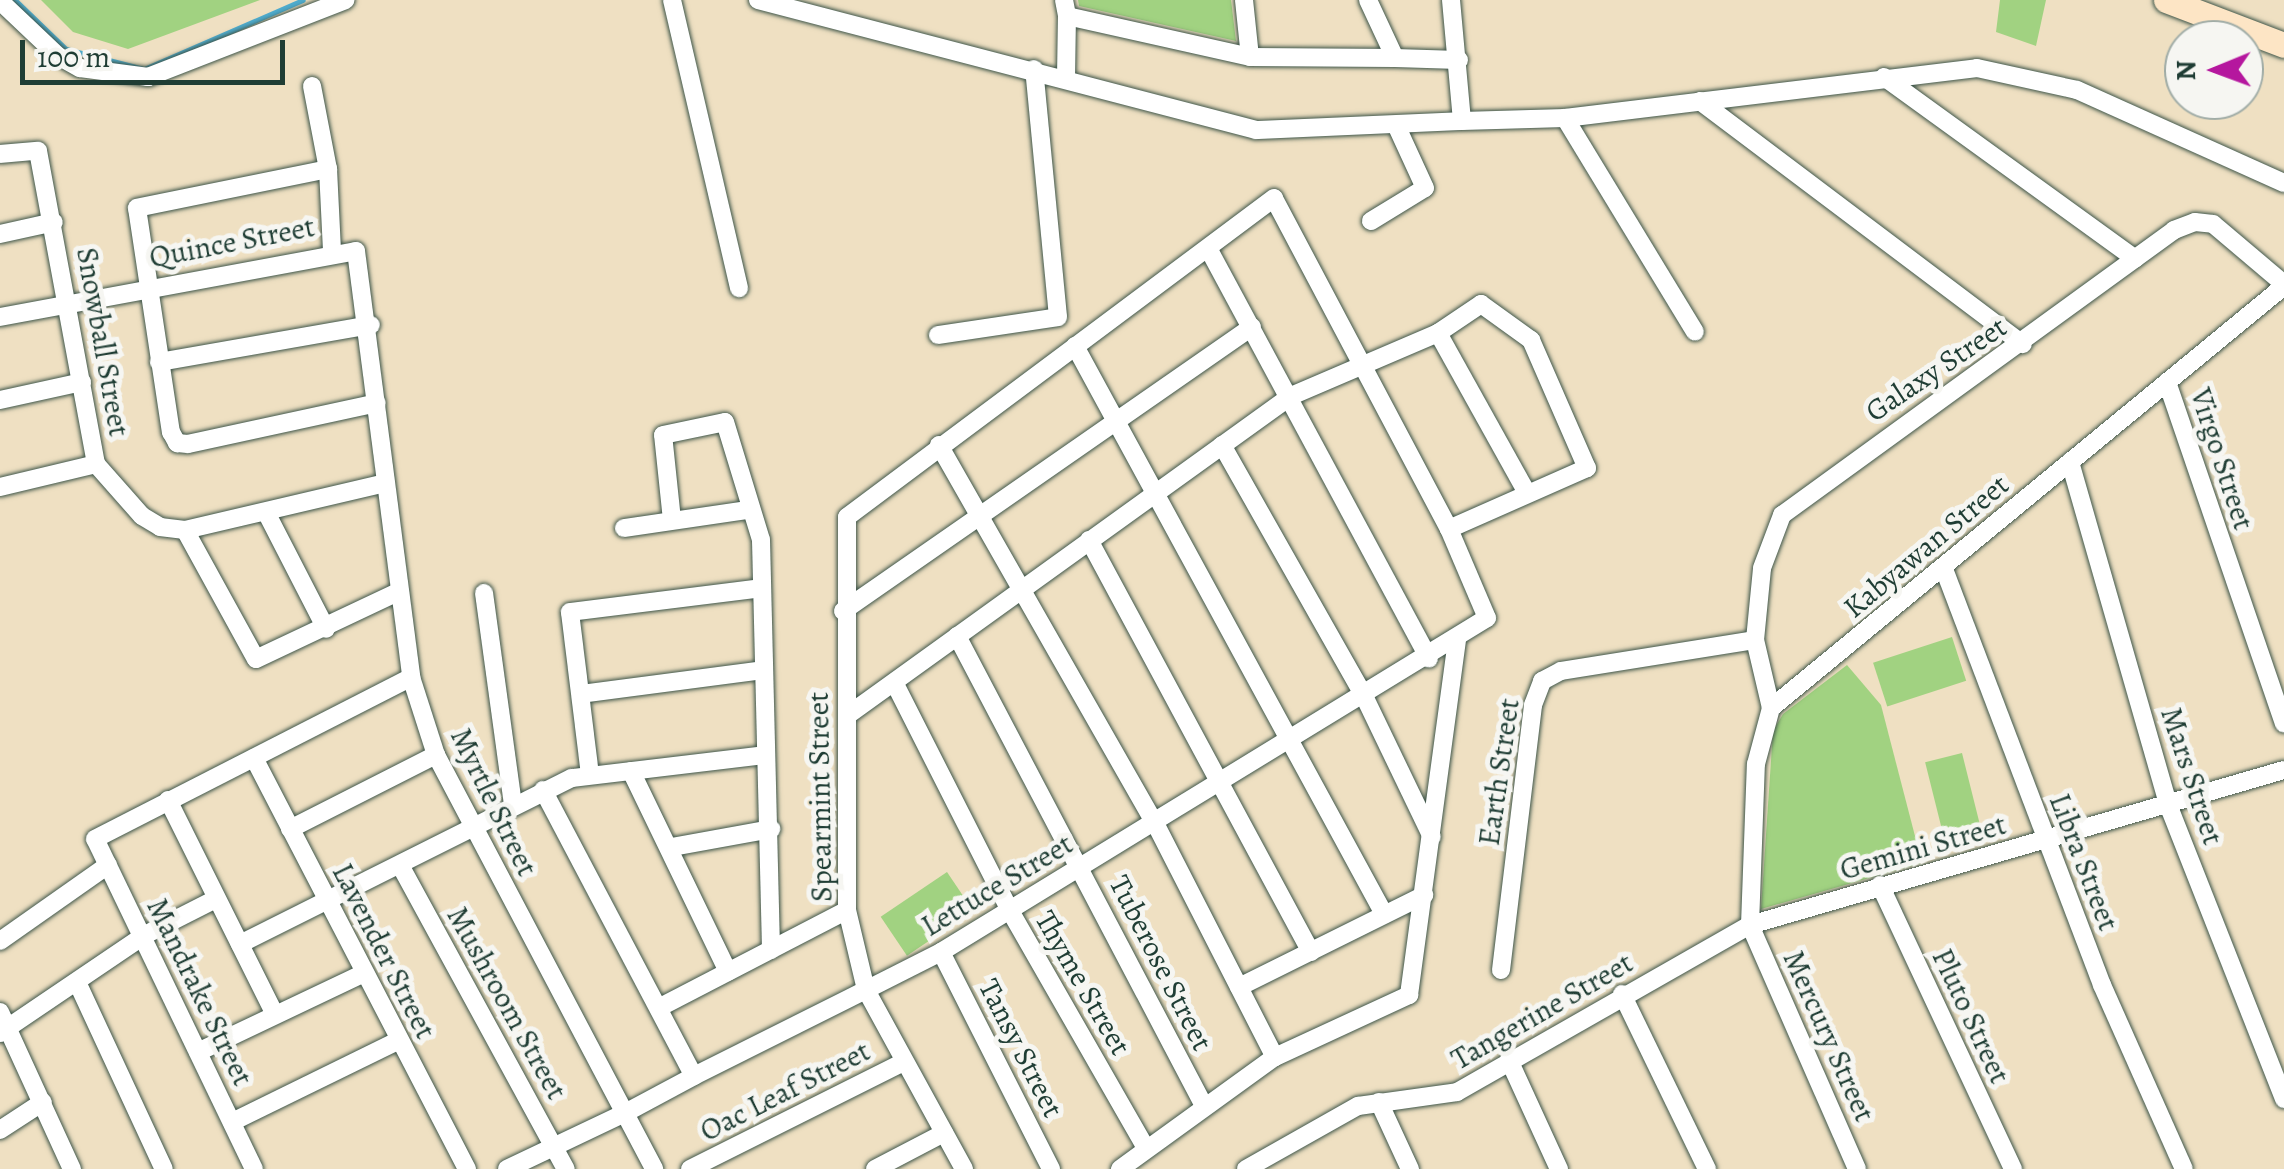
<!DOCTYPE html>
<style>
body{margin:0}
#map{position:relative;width:2284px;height:1169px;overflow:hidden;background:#efe0c2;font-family:Alegreya,serif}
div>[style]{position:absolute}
.green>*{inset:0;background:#a1d281;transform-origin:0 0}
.stream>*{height:5px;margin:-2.5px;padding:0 2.5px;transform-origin:2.5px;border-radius:2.5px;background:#4facce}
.roads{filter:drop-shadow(0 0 2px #3e5549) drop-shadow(0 0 2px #3e5549)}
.minor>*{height:18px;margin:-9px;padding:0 9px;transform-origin:9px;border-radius:9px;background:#fff}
.secondary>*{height:25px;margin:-12.5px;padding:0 12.5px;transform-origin:12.5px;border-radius:12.5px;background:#fde5c5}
span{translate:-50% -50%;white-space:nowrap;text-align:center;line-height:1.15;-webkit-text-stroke:10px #f6f6f2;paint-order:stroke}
.street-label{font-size:30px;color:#1f3d34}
.north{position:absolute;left:2164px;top:20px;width:100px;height:100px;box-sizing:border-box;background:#f6f6f2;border:2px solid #a0aca6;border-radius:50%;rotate:269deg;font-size:28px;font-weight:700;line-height:40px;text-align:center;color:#1f3d34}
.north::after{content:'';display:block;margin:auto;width:35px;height:45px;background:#b5179e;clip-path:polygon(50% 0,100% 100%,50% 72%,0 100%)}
.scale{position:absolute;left:20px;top:40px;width:265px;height:45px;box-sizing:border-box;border:5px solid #1f3d34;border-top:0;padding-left:12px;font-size:30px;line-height:35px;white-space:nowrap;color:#1f3d34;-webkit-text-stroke:8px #f6f6f2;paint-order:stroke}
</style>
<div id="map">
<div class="green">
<div style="clip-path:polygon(41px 0,260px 0,128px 49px,73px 32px)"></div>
<div style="clip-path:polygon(1078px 0,1231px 0,1236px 41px,1079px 6px)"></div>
<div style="clip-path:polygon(2000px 0,2046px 0,2036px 46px,1996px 32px)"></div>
<div style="left:1952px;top:637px;width:46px;height:83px;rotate:72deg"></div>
<div style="clip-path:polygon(1847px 665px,1881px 705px,1922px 863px,1761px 909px,1773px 731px,1783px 714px)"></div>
<div style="left:1962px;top:753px;width:72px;height:38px;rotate:76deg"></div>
<div style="left:947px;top:872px;width:47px;height:80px;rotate:56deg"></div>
</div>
<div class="stream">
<div style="left:15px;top:0;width:71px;rotate:43.9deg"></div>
<div style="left:66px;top:49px;width:81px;rotate:14.4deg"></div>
<div style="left:144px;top:69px;width:173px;rotate:-23.5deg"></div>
</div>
<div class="roads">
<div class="minor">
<div style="left:672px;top:0;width:296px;rotate:76.9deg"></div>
<div style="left:758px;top:0;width:515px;rotate:14.63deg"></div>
<div style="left:1256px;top:130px;width:206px;rotate:-2.5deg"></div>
<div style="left:1064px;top:0;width:16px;rotate:79deg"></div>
<div style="left:1067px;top:16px;width:188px;rotate:12.6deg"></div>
<div style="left:1250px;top:57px;width:145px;rotate:0.4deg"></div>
<div style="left:1395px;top:58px;width:64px;rotate:-115deg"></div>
<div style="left:1244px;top:0;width:57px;rotate:84deg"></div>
<div style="left:1451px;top:0;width:121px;rotate:84.8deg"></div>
<div style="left:1462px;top:121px;width:103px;rotate:-1.7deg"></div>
<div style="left:1565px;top:118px;width:250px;rotate:58.7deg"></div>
<div style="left:0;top:1px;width:80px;rotate:43.5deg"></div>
<div style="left:58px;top:56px;width:25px;rotate:29deg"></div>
<div style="left:80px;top:68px;width:69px;rotate:7.5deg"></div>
<div style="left:148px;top:77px;width:212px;rotate:-21.3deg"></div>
<div style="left:1395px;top:58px;width:64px;rotate:1.8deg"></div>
<div style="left:1884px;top:77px;width:310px;rotate:35.9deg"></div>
<div style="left:1066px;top:78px;width:62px;rotate:-89.1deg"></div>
<div style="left:312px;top:86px;width:85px;rotate:79.1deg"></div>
<div style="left:328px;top:169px;width:81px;rotate:87.2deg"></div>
<div style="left:1700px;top:101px;width:404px;rotate:37deg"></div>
<div style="left:1565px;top:118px;width:415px;rotate:-6.9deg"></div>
<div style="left:1977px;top:68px;width:102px;rotate:12.4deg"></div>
<div style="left:2077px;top:90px;width:227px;rotate:24.2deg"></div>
<div style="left:0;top:154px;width:38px;rotate:-5deg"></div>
<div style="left:38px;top:151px;width:318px;rotate:79.5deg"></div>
<div style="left:96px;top:464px;width:69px;rotate:48.5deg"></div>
<div style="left:142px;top:516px;width:21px;rotate:31deg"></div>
<div style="left:160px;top:527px;width:25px;rotate:7deg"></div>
<div style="left:185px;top:530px;width:206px;rotate:-13.2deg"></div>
<div style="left:328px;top:169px;width:195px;rotate:168.5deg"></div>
<div style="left:137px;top:208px;width:227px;rotate:81.4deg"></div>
<div style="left:171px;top:432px;width:13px;rotate:61deg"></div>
<div style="left:177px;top:443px;width:11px;rotate:5deg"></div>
<div style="left:188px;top:444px;width:193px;rotate:-12.2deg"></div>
<div style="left:1371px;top:221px;width:63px;rotate:-31.4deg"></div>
<div style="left:1425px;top:188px;width:69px;rotate:-114.7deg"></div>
<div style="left:0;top:234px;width:55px;rotate:-12.5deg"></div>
<div style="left:1209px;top:250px;width:464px;rotate:61.7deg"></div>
<div style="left:0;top:317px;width:362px;rotate:-10.5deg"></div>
<div style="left:356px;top:251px;width:430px;rotate:82.6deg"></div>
<div style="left:411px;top:677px;width:82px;rotate:72.2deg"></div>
<div style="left:436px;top:755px;width:468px;rotate:62.2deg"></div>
<div style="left:1438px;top:333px;width:183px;rotate:60.9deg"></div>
<div style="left:938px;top:335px;width:121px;rotate:-8.5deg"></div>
<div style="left:1058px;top:317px;width:249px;rotate:-95.5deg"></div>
<div style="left:1075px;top:346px;width:647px;rotate:61.45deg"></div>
<div style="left:159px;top:362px;width:215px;rotate:-9.9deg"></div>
<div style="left:2167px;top:382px;width:361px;rotate:71.1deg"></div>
<div style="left:0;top:400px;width:84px;rotate:-12.4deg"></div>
<div style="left:939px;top:445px;width:435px;rotate:60.3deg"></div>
<div style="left:1155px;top:823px;width:263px;rotate:62.9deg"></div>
<div style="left:1222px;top:445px;width:291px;rotate:60.5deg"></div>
<div style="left:1365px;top:698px;width:154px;rotate:64.3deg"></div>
<div style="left:2070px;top:462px;width:359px;rotate:74deg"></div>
<div style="left:2169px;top:807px;width:314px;rotate:68.5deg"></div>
<div style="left:0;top:487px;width:99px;rotate:-13.5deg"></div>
<div style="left:267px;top:514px;width:129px;rotate:62.8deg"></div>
<div style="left:672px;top:520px;width:85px;rotate:-96deg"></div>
<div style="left:663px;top:435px;width:63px;rotate:-11.8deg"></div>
<div style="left:725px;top:422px;width:123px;rotate:73deg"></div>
<div style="left:761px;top:540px;width:410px;rotate:88.6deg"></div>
<div style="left:624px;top:528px;width:125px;rotate:-8.3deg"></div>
<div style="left:185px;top:530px;width:147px;rotate:61.2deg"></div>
<div style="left:256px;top:659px;width:159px;rotate:-25.3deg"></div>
<div style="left:1089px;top:540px;width:468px;rotate:61.7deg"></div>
<div style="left:1944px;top:569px;width:445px;rotate:69.2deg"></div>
<div style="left:2102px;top:985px;width:201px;rotate:66deg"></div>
<div style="left:484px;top:593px;width:213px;rotate:82.2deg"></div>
<div style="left:843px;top:611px;width:498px;rotate:-34.8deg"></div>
<div style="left:957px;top:636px;width:529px;rotate:62.27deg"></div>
<div style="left:895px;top:684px;width:252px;rotate:63.1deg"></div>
<div style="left:1009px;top:909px;width:275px;rotate:60.2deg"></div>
<div style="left:581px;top:694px;width:184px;rotate:-7.5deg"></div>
<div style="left:1771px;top:708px;width:70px;rotate:-103.2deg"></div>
<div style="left:1755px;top:640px;width:72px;rotate:-84.4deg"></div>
<div style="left:1762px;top:568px;width:57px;rotate:-69.3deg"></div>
<div style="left:1782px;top:515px;width:485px;rotate:-36deg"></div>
<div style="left:2174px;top:230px;width:22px;rotate:-21deg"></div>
<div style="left:2195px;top:222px;width:18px;rotate:6deg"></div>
<div style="left:2213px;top:224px;width:93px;rotate:40.2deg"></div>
<div style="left:848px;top:715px;width:546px;rotate:-35.76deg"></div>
<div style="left:1291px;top:396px;width:160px;rotate:-23.2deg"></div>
<div style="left:1438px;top:333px;width:52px;rotate:-34deg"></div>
<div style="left:1481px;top:304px;width:62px;rotate:35.8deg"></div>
<div style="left:1531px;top:340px;width:140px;rotate:66.4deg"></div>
<div style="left:1587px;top:468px;width:151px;rotate:156.2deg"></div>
<div style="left:254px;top:758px;width:463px;rotate:62.6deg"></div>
<div style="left:631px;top:771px;width:223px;rotate:64.2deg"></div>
<div style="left:590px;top:775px;width:164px;rotate:-97deg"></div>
<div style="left:570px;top:612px;width:193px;rotate:-7.1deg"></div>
<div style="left:543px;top:790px;width:323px;rotate:62.2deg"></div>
<div style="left:168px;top:800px;width:236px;rotate:63.5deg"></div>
<div style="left:290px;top:829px;width:164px;rotate:-26.9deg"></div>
<div style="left:672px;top:847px;width:101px;rotate:-10.3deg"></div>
<div style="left:400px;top:865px;width:346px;rotate:61.4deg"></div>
<div style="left:1880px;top:885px;width:314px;rotate:64.9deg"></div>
<div style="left:0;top:941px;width:132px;rotate:-35.1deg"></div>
<div style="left:240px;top:944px;width:371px;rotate:-26.6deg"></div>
<div style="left:572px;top:778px;width:193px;rotate:-6.8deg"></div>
<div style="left:941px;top:952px;width:243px;rotate:63.1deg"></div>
<div style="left:1501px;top:970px;width:267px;rotate:-83.1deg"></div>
<div style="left:1533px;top:705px;width:26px;rotate:-69deg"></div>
<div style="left:1542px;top:681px;width:21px;rotate:-28deg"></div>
<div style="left:1561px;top:671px;width:196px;rotate:-9.1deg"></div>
<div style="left:77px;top:982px;width:206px;rotate:65.1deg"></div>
<div style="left:1239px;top:987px;width:207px;rotate:-26.4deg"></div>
<div style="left:1622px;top:994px;width:195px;rotate:64.1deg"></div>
<div style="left:662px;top:1006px;width:208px;rotate:-27.4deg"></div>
<div style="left:0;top:1012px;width:173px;rotate:65.4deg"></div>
<div style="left:0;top:1033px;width:173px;rotate:-34.1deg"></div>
<div style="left:143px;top:936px;width:82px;rotate:-26.9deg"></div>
<div style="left:198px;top:1052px;width:182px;rotate:-25.4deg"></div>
<div style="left:1509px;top:1060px;width:120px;rotate:65.4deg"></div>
<div style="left:1379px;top:1102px;width:74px;rotate:65.2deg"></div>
<div style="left:232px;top:1122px;width:184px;rotate:-26.1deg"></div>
<div style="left:0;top:1130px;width:51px;rotate:-33.1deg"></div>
<div style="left:254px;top:1169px;width:366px;rotate:-115.7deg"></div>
<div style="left:95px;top:839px;width:355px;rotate:-27.1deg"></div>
<div style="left:507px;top:1169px;width:133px;rotate:-25.4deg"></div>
<div style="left:627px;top:1112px;width:76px;rotate:-28.2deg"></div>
<div style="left:694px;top:1076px;width:192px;rotate:-26.6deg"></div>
<div style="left:866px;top:990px;width:84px;rotate:-26.9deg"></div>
<div style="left:941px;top:952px;width:640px;rotate:-31.46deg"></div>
<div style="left:1487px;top:618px;width:97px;rotate:-113.1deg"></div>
<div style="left:1449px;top:529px;width:374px;rotate:-117.9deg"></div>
<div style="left:1274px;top:198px;width:533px;rotate:143.24deg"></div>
<div style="left:847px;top:517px;width:393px;rotate:90deg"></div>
<div style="left:847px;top:910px;width:82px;rotate:76.6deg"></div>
<div style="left:866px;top:990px;width:204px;rotate:61.3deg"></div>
<div style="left:690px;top:1169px;width:239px;rotate:-26.6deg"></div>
<div style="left:875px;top:1169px;width:78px;rotate:-27.6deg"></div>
<div style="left:1120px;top:1169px;width:191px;rotate:-35.9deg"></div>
<div style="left:1275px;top:1057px;width:148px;rotate:-24.8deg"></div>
<div style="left:1409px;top:995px;width:357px;rotate:-82.3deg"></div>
<div style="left:1246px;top:1169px;width:129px;rotate:-29.4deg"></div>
<div style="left:1358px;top:1106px;width:100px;rotate:-8deg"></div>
<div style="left:1457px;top:1092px;width:337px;rotate:-29.7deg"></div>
<div style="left:1750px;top:925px;width:556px;rotate:-16.19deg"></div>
<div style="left:1857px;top:1169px;width:266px;rotate:-113.7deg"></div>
<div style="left:1750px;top:925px;width:161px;rotate:-87.9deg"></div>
<div style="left:1756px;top:764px;width:58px;rotate:-75deg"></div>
<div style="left:1771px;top:708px;width:664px;rotate:-39.44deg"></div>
</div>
<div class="secondary">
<div style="left:2166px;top:0;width:126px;rotate:20.9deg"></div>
</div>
</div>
<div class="street-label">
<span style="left:232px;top:242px;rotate:-11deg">Quince Street</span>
<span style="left:103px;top:342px;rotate:80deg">Snowball Street</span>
<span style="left:1936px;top:369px;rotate:-34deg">Galaxy Street</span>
<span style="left:2222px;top:459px;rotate:72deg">Virgo Street</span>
<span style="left:1926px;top:546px;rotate:-40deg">Kabyawan Street</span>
<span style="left:1499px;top:772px;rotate:-82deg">Earth Street</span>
<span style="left:2192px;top:776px;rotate:72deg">Mars Street</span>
<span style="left:820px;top:797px;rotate:-91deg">Spearmint Street</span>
<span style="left:494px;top:802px;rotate:64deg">Myrtle Street</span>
<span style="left:1923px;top:847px;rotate:-16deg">Gemini Street</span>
<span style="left:2084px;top:862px;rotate:69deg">Libra Street</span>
<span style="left:997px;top:885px;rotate:-31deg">Lettuce Street</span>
<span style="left:384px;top:951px;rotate:63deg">Lavender Street</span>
<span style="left:1161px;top:963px;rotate:63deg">Tuberose Street</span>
<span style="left:1083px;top:983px;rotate:60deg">Thyme Street</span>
<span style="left:200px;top:992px;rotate:64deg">Mandrake Street</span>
<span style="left:507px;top:1003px;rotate:61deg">Mushroom Street</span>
<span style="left:1542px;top:1011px;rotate:-30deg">Tangerine Street</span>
<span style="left:1971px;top:1016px;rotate:65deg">Pluto Street</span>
<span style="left:1829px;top:1036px;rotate:66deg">Mercury Street</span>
<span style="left:1021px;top:1048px;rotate:63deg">Tansy Street</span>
<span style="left:785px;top:1091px;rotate:-27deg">Oac Leaf Street</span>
</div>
<div class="north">N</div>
<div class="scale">100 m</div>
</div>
